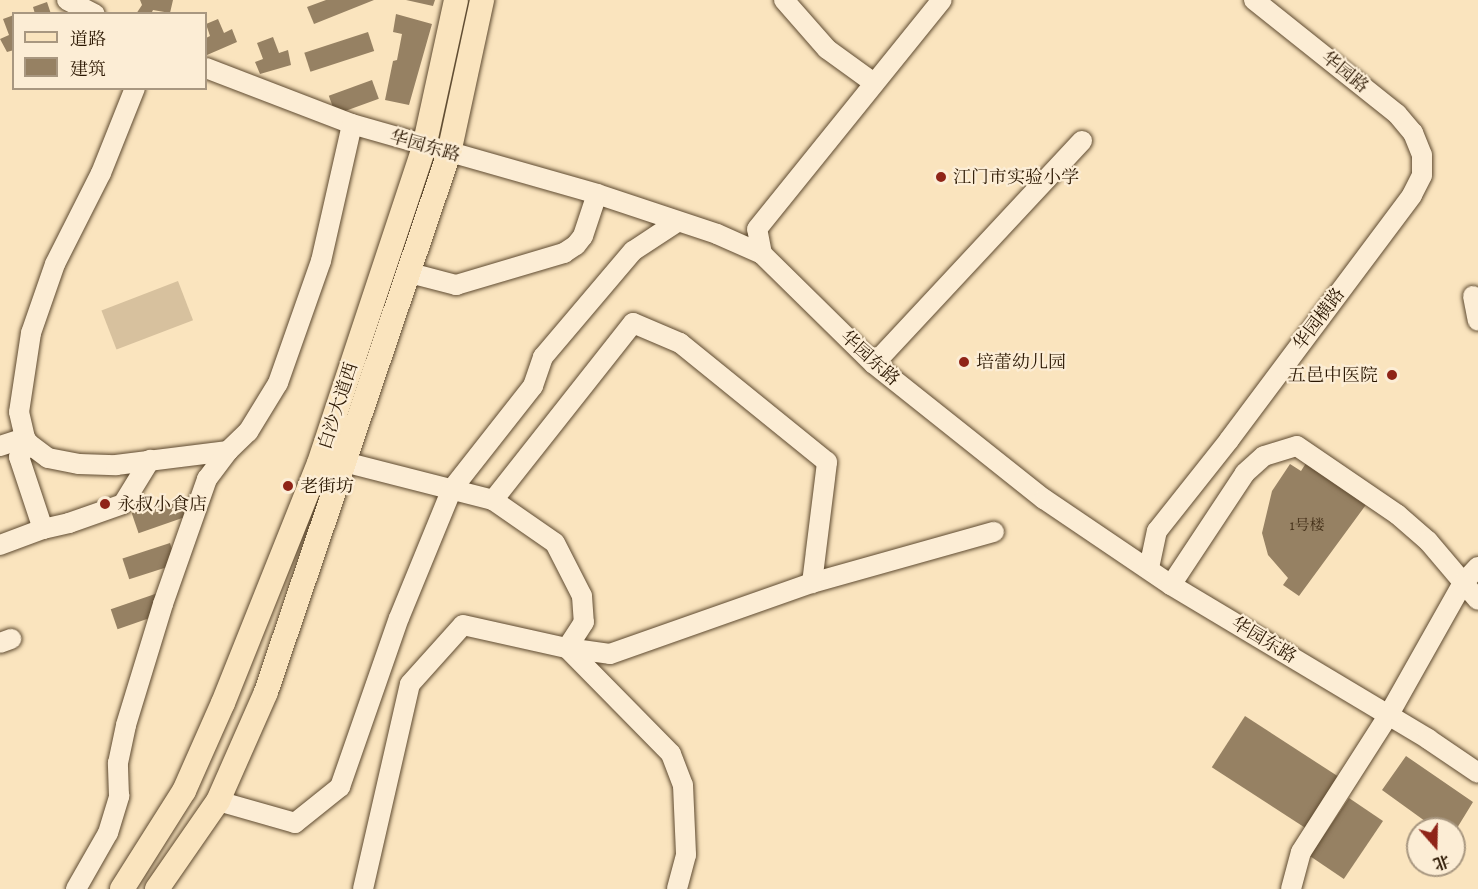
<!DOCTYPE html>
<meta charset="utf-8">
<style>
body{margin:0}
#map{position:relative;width:1478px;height:889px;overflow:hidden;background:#fae4be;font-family:Alegreya,"Noto Serif SC",serif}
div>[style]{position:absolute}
.green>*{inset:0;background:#d7c19e;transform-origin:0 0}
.building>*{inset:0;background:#968163;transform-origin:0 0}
.roads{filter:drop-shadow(0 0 2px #5e4a30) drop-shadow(0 0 2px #5e4a30)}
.minor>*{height:20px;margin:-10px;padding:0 10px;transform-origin:10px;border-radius:10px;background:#fcedd5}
.major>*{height:24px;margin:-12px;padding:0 12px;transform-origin:12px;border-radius:12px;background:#fae4be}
.dots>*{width:16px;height:16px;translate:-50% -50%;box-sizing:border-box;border:3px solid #fcedd5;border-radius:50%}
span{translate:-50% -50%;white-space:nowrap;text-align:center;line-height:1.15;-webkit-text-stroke:4.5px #fcedd5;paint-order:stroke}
.number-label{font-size:15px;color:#45311a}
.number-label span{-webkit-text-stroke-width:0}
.street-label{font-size:18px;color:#2a1601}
.poi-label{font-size:18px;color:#2a1601}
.left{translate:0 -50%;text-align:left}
.right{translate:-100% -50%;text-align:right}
.legend{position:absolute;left:12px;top:12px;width:195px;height:78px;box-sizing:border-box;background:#fcedd5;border:2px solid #a89780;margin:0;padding:8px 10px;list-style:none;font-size:18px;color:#2a1601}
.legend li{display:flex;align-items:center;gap:12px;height:30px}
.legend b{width:30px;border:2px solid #a89780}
.north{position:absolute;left:1406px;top:817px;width:60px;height:60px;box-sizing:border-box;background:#fcedd5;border:2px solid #a89780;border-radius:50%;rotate:160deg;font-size:16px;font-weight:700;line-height:24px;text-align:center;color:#2a1601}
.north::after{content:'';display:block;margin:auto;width:21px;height:27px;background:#8f2418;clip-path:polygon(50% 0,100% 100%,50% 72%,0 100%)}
</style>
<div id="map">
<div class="green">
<div style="left:178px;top:281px;width:42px;height:82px;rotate:69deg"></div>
</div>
<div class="building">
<div style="clip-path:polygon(140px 0,173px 0,170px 13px,153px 10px,151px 14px,136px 14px,142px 5px)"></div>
<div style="clip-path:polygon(326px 0,374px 0,314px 24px,307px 7px)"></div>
<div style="clip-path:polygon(406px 0,435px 0,433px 6px)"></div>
<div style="clip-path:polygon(47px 2px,51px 14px,35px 14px,33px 7px)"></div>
<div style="clip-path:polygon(396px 14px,432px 24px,409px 105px,385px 100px,393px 61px,397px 60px,402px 34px,393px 32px)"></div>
<div style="clip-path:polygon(14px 15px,14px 50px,7px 52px,0 39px,9px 35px,3px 19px)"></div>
<div style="clip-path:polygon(218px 19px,224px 33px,232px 29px,237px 42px,207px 55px,206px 38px,210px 36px,206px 24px)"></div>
<div style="left:368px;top:32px;width:20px;height:67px;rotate:72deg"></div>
<div style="clip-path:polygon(273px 37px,279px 53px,288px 50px,291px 65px,260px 74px,255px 62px,263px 59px,257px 43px)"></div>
<div style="left:372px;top:80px;width:20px;height:46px;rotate:70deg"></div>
<div style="clip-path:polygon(1308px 460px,1368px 502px,1299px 596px,1283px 585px,1288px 578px,1268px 555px,1262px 533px,1272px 491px,1290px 464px,1301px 471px)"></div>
<div style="left:179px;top:497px;width:21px;height:50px;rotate:71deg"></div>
<div style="left:170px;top:543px;width:22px;height:50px;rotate:72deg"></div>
<div style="left:158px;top:593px;width:21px;height:50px;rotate:71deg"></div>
<div style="left:1245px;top:716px;width:114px;height:61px;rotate:33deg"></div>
<div style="clip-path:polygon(1406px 756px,1473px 802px,1454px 833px,1454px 829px,1436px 829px,1382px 790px)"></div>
<div style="left:1349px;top:798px;width:41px;height:70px;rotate:34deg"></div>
</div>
<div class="roads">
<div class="minor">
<div style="left:67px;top:0;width:31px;rotate:27deg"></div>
<div style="left:784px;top:0;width:65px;rotate:48.7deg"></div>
<div style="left:827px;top:49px;width:58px;rotate:35.9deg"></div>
<div style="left:206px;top:68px;width:156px;rotate:21deg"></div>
<div style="left:352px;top:124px;width:255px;rotate:15.9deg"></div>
<div style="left:597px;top:194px;width:126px;rotate:18.4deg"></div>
<div style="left:717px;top:234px;width:49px;rotate:24deg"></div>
<div style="left:762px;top:254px;width:157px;rotate:44.5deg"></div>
<div style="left:874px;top:364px;width:217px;rotate:38.5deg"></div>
<div style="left:1044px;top:499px;width:153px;rotate:34.1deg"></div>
<div style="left:1171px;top:585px;width:300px;rotate:30.9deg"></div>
<div style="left:1428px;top:739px;width:60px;rotate:34.2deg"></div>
<div style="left:135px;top:88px;width:92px;rotate:111.8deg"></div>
<div style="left:101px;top:173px;width:102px;rotate:116.8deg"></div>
<div style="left:55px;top:264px;width:73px;rotate:109.2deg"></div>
<div style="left:31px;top:333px;width:80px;rotate:98.6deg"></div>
<div style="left:19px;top:412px;width:27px;rotate:77deg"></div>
<div style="left:25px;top:438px;width:6px;rotate:59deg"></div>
<div style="left:28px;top:443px;width:25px;rotate:37deg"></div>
<div style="left:48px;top:458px;width:32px;rotate:11deg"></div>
<div style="left:79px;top:464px;width:37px;rotate:2deg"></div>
<div style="left:116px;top:465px;width:113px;rotate:-7.1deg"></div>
<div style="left:762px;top:254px;width:25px;rotate:-101deg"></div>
<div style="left:757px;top:229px;width:294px;rotate:-51.1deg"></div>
<div style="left:410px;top:273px;width:48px;rotate:14.6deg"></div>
<div style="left:456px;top:285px;width:113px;rotate:-16.5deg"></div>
<div style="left:564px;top:253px;width:14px;rotate:-34deg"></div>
<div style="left:576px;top:245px;width:11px;rotate:-52deg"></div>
<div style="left:583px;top:236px;width:44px;rotate:-71.6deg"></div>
<div style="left:1473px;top:296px;width:25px;rotate:79deg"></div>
<div style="left:874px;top:364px;width:305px;rotate:-47deg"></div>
<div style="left:0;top:446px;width:26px;rotate:-18deg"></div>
<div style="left:344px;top:462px;width:154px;rotate:14.3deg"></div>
<div style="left:43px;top:529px;width:27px;rotate:-13deg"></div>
<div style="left:69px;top:523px;width:57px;rotate:-19.4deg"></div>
<div style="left:123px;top:504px;width:52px;rotate:-58.5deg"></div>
<div style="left:0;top:545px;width:46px;rotate:-20.4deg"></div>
<div style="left:43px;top:529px;width:76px;rotate:-108.4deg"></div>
<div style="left:19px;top:457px;width:17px;rotate:-57deg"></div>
<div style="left:1149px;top:568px;width:38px;rotate:-78deg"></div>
<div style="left:1157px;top:531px;width:116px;rotate:-51.6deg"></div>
<div style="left:1229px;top:440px;width:306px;rotate:-53.2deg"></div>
<div style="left:1412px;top:195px;width:22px;rotate:-63deg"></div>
<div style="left:1422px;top:175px;width:20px;rotate:-90deg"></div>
<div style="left:1422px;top:155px;width:24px;rotate:-112deg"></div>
<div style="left:1413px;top:133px;width:25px;rotate:-130deg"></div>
<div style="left:1397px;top:114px;width:183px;rotate:-141.4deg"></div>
<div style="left:812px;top:583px;width:189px;rotate:-15.7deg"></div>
<div style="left:1171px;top:585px;width:134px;rotate:-56.5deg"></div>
<div style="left:1245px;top:473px;width:25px;rotate:-42deg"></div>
<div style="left:1264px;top:456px;width:34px;rotate:-17deg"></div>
<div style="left:1297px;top:446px;width:122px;rotate:34.3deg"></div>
<div style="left:1398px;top:515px;width:40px;rotate:41deg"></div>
<div style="left:1428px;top:541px;width:77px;rotate:49.7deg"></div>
<div style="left:0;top:643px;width:12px;rotate:-20deg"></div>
<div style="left:567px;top:648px;width:148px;rotate:45.5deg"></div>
<div style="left:671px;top:754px;width:33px;rotate:69deg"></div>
<div style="left:683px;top:785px;width:70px;rotate:87.5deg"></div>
<div style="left:686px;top:855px;width:35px;rotate:105deg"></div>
<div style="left:218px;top:801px;width:80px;rotate:15.9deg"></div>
<div style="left:295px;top:823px;width:58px;rotate:-38.7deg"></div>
<div style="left:340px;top:787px;width:179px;rotate:-70.8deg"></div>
<div style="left:399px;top:618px;width:139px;rotate:-67.7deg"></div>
<div style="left:452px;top:489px;width:131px;rotate:-51.8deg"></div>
<div style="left:533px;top:386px;width:31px;rotate:-71deg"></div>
<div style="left:543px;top:357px;width:139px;rotate:-49.7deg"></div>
<div style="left:633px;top:251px;width:53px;rotate:-33.4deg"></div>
<div style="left:76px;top:889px;width:64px;rotate:-60.3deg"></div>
<div style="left:108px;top:833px;width:39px;rotate:-73deg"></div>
<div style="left:119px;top:796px;width:33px;rotate:-92deg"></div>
<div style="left:118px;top:763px;width:39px;rotate:-78deg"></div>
<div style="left:126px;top:725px;width:127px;rotate:-73deg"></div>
<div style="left:163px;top:604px;width:133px;rotate:-70.6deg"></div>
<div style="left:207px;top:479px;width:35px;rotate:-53deg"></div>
<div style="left:228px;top:451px;width:28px;rotate:-44deg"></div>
<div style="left:248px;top:432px;width:57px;rotate:-58.5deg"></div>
<div style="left:278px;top:383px;width:129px;rotate:-70.6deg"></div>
<div style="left:321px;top:261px;width:140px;rotate:-77.2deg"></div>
<div style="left:363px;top:889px;width:210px;rotate:-77.1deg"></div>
<div style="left:410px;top:684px;width:79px;rotate:-48.1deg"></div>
<div style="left:463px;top:625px;width:107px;rotate:12.5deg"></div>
<div style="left:567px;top:648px;width:43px;rotate:7.9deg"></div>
<div style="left:610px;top:654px;width:214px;rotate:-19.4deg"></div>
<div style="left:812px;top:583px;width:122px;rotate:-82.9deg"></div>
<div style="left:827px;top:462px;width:189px;rotate:-141deg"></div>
<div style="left:680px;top:343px;width:51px;rotate:-156.9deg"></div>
<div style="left:633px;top:323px;width:226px;rotate:128.3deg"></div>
<div style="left:493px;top:500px;width:75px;rotate:34.7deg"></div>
<div style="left:555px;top:543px;width:59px;rotate:63deg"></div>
<div style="left:582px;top:596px;width:26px;rotate:86deg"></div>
<div style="left:584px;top:622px;width:31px;rotate:123deg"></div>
<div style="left:1291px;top:889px;width:38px;rotate:-75deg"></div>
<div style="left:1301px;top:852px;width:161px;rotate:-57.4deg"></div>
<div style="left:1388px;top:716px;width:153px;rotate:-60.6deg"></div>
<div style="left:1463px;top:583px;width:22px;rotate:-47deg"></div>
</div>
<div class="major">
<div style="left:122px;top:889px;width:116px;rotate:-57.7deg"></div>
<div style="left:184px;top:791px;width:96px;rotate:-66.1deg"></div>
<div style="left:223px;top:703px;width:258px;rotate:-68.2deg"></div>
<div style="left:319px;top:463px;width:333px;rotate:-71.6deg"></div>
<div style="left:424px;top:147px;width:150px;rotate:-77.7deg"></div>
<div style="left:157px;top:889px;width:107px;rotate:-55.3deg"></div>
<div style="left:218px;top:801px;width:119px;rotate:-66.2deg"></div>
<div style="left:266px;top:692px;width:569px;rotate:-71.25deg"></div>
<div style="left:449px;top:153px;width:157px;rotate:-77.8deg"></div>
</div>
</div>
<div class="dots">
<div style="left:941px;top:177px;background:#8f2418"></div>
<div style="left:964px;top:362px;background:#8f2418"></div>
<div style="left:1392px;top:375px;background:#8f2418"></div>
<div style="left:288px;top:486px;background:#8f2418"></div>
<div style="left:105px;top:504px;background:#8f2418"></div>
</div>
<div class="number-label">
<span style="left:1307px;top:526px">1号楼</span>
</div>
<div class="street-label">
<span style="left:1345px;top:72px;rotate:39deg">华园路</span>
<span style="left:425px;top:146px;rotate:16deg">华园东路</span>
<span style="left:1319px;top:319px;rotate:-53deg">华园横路</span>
<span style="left:870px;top:358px;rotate:42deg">华园东路</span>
<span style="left:338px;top:406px;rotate:-72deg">白沙大道西</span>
<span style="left:1264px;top:640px;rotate:31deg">华园东路</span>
</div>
<div class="poi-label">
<span class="left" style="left:953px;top:177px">江门市实验小学</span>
<span class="left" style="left:976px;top:362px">培蕾幼儿园</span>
<span class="right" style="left:1378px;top:375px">五邑中医院</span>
<span class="left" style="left:300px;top:486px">老街坊</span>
<span class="left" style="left:117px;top:504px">永叔小食店</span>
</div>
<ul class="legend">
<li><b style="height:8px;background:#fae4be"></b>道路</li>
<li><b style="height:16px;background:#968163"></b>建筑</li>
</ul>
<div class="north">北</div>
</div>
